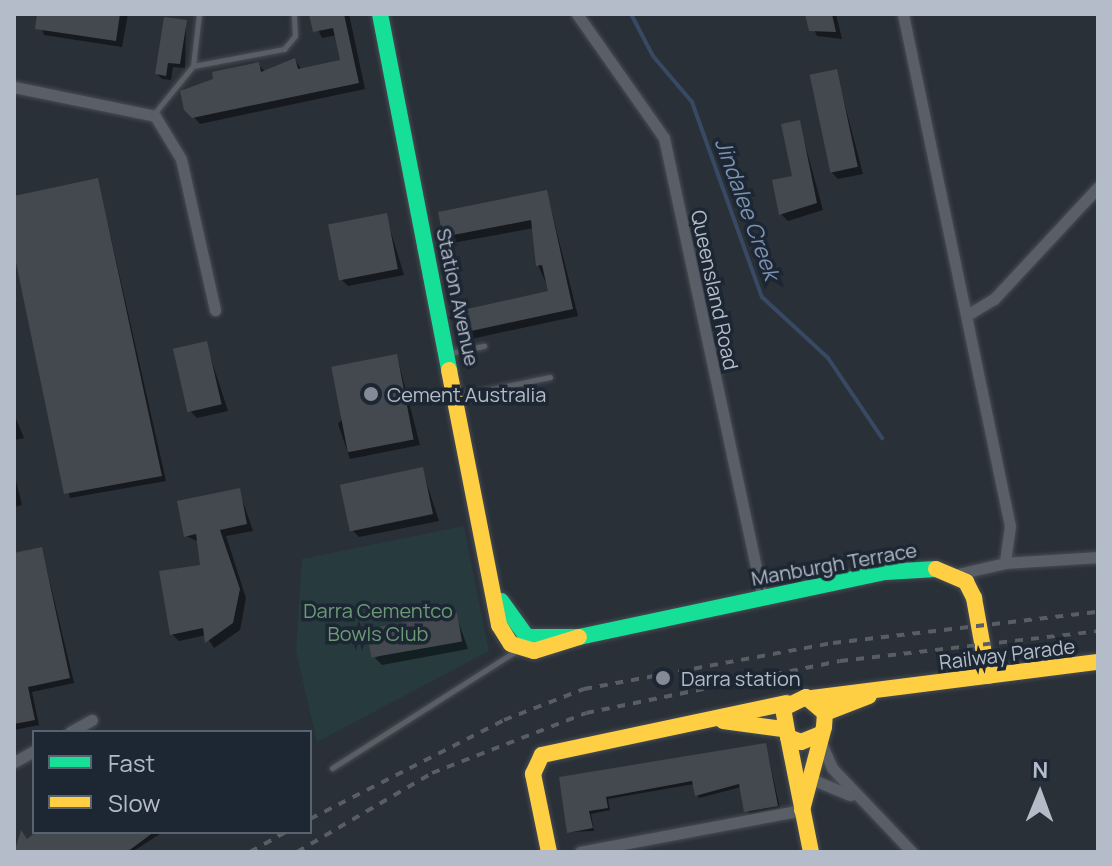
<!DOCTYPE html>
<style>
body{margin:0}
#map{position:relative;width:1112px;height:866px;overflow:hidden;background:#2a3038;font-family:Manrope,sans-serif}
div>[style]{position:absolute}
.green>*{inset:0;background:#273a3e}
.shadow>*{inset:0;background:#0007}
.stream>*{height:4px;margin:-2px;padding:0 2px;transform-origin:2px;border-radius:2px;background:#384963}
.building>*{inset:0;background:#444950;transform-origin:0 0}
.roads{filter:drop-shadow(0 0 2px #484c53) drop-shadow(0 0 2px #484c53)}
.lane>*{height:5px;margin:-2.5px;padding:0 2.5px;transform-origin:2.5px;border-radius:2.5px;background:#5a5e66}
.street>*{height:11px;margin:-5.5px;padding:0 5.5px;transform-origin:5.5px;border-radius:5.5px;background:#5a5e66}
.fast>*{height:16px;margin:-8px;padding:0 8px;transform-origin:8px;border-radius:8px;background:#16e098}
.slow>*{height:16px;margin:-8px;padding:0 8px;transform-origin:8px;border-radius:8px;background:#ffcf43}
.rail>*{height:4px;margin-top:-2px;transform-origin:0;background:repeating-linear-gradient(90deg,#595d64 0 8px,transparent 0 16px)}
.dots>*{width:22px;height:22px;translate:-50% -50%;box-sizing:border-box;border:4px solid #1d2633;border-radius:50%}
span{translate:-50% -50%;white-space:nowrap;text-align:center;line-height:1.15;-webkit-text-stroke:7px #1d2633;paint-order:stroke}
.street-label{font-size:20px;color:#b4bcc9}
.poi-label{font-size:20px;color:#b4bcc9}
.left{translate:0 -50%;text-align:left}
.park-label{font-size:20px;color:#6b9a76}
.water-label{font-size:22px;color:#7c92b1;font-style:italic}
.frame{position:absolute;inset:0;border:16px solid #b4bcc9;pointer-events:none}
.legend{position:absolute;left:32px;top:730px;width:280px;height:104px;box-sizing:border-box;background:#1d2633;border:2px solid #59626f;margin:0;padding:10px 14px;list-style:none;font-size:24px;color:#b4bcc9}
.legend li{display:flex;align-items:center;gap:16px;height:40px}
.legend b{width:40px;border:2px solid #59626f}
.north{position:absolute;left:1000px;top:754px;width:80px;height:80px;-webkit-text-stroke:6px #1d2633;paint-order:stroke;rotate:1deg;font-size:22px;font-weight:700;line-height:32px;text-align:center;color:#b4bcc9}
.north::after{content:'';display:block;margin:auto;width:28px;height:36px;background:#b4bcc9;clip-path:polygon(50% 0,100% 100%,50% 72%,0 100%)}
</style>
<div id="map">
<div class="green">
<div style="clip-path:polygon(464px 526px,489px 651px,317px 742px,296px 651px,302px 559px)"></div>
</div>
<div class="shadow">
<div style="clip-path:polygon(37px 14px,128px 14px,122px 47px,44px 35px)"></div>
<div style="clip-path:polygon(311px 14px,349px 14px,365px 89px,200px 124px,193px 116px,258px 65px,266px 72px,295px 60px,302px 70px,342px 61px,337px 35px,322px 38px)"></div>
<div style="clip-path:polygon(807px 14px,836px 14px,842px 39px,817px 36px)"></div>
<div style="clip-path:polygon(186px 22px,185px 68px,173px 67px,171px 80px,162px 79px,157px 74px)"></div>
<div style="clip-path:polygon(836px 71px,863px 174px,838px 179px,831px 172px)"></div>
<div style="clip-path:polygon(799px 122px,823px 210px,788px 221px,781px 214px,794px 178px)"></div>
<div style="clip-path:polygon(98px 180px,166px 481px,70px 498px,14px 243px,14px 198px)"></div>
<div style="clip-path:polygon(547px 193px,578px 316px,471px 339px,464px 332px,550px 292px,538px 265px,534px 228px,452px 243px,445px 236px)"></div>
<div style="clip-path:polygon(386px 216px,404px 275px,348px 286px,341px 279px)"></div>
<div style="clip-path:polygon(206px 343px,228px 411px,197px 418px,190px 411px)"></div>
<div style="clip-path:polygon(397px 356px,420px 445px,350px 459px,338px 424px)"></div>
<div style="clip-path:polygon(14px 414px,24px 438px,14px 440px)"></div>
<div style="clip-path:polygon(422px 469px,439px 521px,359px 537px,352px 530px)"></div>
<div style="clip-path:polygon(14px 473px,22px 505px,14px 507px)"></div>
<div style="clip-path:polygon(239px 490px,253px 531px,226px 536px,246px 598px,240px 630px,214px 648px,206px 635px,179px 641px,172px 634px,202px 566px,199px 542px,186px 536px)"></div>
<div style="clip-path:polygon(42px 549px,74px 683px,32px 692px,39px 725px,14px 730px,14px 555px)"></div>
<div style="clip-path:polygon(456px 615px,468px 649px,382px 665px,375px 658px)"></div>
<div style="clip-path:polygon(766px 746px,780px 808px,749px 814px,741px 787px,699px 798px,694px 784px,608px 799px,610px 810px,591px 814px,594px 831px,569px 832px,562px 778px)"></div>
<div style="clip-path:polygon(41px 832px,163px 832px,132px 852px,14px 852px,20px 833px,28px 841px)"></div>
</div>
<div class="stream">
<div style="left:631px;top:14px;width:47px;rotate:62.4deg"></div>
<div style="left:653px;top:56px;width:60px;rotate:49.7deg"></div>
<div style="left:692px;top:102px;width:207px;rotate:70.3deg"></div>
<div style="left:762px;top:297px;width:90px;rotate:42.7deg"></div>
<div style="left:828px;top:358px;width:97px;rotate:56deg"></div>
</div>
<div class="building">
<div style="clip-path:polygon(37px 14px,120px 14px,116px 41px,35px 29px)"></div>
<div style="clip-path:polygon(309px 14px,344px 14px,359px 83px,192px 118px,184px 110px,180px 91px,213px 79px,212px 72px,259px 62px,261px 72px,295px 58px,298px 69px,340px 60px,333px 28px,313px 32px)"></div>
<div style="clip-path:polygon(805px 14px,832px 14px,836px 32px,809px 31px)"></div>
<div style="clip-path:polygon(164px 17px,187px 20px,180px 64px,168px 63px,166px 76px,155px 74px)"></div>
<div style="left:837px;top:69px;width:100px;height:28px;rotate:78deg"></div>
<div style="clip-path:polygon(800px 120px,817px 203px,779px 215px,772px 180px,792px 176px,781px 124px)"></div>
<div style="clip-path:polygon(98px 178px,162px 476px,64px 494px,14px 253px,14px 196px)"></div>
<div style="clip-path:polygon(547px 190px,573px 309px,462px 333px,458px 311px,548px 291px,542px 265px,536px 266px,531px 220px,443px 237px,438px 212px)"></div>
<div style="left:387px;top:213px;width:57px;height:60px;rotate:79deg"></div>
<div style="left:207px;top:341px;width:65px;height:35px;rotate:77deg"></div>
<div style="left:397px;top:354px;width:87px;height:67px;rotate:79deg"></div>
<div style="left:423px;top:467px;width:48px;height:85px;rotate:78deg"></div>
<div style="clip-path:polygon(240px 488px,247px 524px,220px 530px,240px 589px,233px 623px,205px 643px,203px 628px,170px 635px,159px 571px,200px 565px,196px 534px,184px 537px,177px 501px)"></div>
<div style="clip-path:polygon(42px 547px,70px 678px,28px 687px,35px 720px,14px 724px,14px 553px)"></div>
<div style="left:457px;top:613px;width:29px;height:92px;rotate:80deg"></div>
<div style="clip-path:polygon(766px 743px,778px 806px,744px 812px,739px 784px,695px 796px,692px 781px,606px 797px,608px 808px,589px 811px,593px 828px,567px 833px,559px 777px)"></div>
<div style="clip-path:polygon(21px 830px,27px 839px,36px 832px,154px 832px,127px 852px,14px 852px)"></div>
</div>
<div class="roads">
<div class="lane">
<div style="left:193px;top:66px;width:93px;rotate:-10.6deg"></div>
<div style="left:284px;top:49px;width:17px;rotate:-50deg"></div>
<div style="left:295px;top:36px;width:22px;rotate:-93deg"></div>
<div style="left:153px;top:115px;width:63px;rotate:-50.8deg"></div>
<div style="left:193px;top:66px;width:52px;rotate:-83.4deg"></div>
<div style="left:450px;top:353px;width:35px;rotate:-12deg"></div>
<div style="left:459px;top:396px;width:93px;rotate:-11.8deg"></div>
<div style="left:332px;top:768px;width:218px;rotate:-32.5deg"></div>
</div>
<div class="street">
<div style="left:577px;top:14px;width:151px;rotate:54.9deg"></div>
<div style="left:664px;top:138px;width:469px;rotate:77.9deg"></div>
<div style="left:903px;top:14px;width:523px;rotate:78.2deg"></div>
<div style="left:1010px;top:526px;width:37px;rotate:98deg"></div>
<div style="left:14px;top:87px;width:144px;rotate:11.6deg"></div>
<div style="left:155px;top:116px;width:50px;rotate:58.8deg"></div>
<div style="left:181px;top:159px;width:155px;rotate:77.3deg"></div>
<div style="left:967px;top:315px;width:31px;rotate:-31deg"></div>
<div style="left:994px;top:299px;width:153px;rotate:-47.1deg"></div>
<div style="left:958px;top:574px;width:48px;rotate:-13.2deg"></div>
<div style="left:1005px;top:563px;width:93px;rotate:-3.7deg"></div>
<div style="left:70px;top:732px;width:25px;rotate:-29deg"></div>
<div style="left:821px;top:743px;width:27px;rotate:66deg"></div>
<div style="left:832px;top:768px;width:116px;rotate:46.4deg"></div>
<div style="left:14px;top:762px;width:23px;rotate:-29deg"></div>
<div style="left:804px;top:776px;width:50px;rotate:22.4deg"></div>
<div style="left:580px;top:852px;width:226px;rotate:-10.7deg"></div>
</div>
<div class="fast">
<div style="left:380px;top:14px;width:363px;rotate:79deg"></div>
<div style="left:501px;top:601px;width:44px;rotate:54.2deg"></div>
<div style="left:527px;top:637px;width:52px"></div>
<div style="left:579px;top:637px;width:314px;rotate:-12deg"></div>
<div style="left:886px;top:572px;width:50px;rotate:-3.4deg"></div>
</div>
<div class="slow">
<div style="left:449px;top:370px;width:260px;rotate:78.9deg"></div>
<div style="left:499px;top:625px;width:22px;rotate:58deg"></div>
<div style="left:511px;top:644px;width:24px;rotate:17deg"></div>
<div style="left:534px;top:651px;width:47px;rotate:-17.3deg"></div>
<div style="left:936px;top:569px;width:33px;rotate:23deg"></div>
<div style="left:966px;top:582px;width:18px;rotate:63deg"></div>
<div style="left:974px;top:598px;width:79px;rotate:79.8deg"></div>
<div style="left:812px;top:698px;width:288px;rotate:-7.2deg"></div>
<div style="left:825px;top:713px;width:47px;rotate:-21.1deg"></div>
<div style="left:723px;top:721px;width:60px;rotate:7.7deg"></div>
<div style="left:788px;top:737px;width:117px;rotate:78.7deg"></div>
<div style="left:802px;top:810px;width:86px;rotate:-75.2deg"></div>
<div style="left:824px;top:727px;width:14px;rotate:-86deg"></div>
<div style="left:825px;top:713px;width:25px;rotate:-140deg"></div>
<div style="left:806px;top:697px;width:25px;rotate:154deg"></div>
<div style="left:783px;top:708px;width:29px;rotate:80deg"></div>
<div style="left:788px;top:737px;width:14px;rotate:21deg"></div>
<div style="left:801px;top:742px;width:22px;rotate:-22deg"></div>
<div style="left:549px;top:852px;width:80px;rotate:-101.6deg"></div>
<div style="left:533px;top:774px;width:21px;rotate:-65deg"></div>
<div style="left:542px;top:755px;width:250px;rotate:-12deg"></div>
</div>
</div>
<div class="rail">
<div style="left:310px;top:819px;width:218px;rotate:-27deg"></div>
<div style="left:504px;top:720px;width:86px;rotate:-21.2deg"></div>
<div style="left:584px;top:689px;width:253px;rotate:-10.5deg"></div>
<div style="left:833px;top:643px;width:267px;rotate:-6.7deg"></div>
<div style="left:250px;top:852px;width:41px;rotate:-29.1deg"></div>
<div style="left:297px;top:852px;width:156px;rotate:-30.3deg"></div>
<div style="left:432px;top:773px;width:165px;rotate:-21.3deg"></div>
<div style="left:586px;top:713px;width:259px;rotate:-11.6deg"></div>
<div style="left:840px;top:661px;width:260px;rotate:-6.6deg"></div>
</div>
<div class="dots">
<div style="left:371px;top:394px;background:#848b96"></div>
<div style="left:663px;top:678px;background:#848b96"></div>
</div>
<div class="street-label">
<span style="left:715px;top:290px;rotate:78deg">Queensland Road</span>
<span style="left:458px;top:297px;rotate:78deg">Station Avenue</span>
<span style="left:834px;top:564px;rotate:-10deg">Manburgh Terrace</span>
<span style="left:1007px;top:654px;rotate:-7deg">Railway Parade</span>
</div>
<div class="poi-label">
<span class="left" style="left:387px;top:394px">Cement Australia</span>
<span class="left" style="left:681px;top:678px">Darra station</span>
</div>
<div class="park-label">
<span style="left:378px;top:622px">Darra Cementco<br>Bowls Club</span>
</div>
<div class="water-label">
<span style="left:747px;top:209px;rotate:70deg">Jindalee Creek</span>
</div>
<div class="frame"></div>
<ul class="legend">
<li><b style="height:10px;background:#16e098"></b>Fast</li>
<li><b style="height:10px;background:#ffcf43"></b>Slow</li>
</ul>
<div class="north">N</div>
</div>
